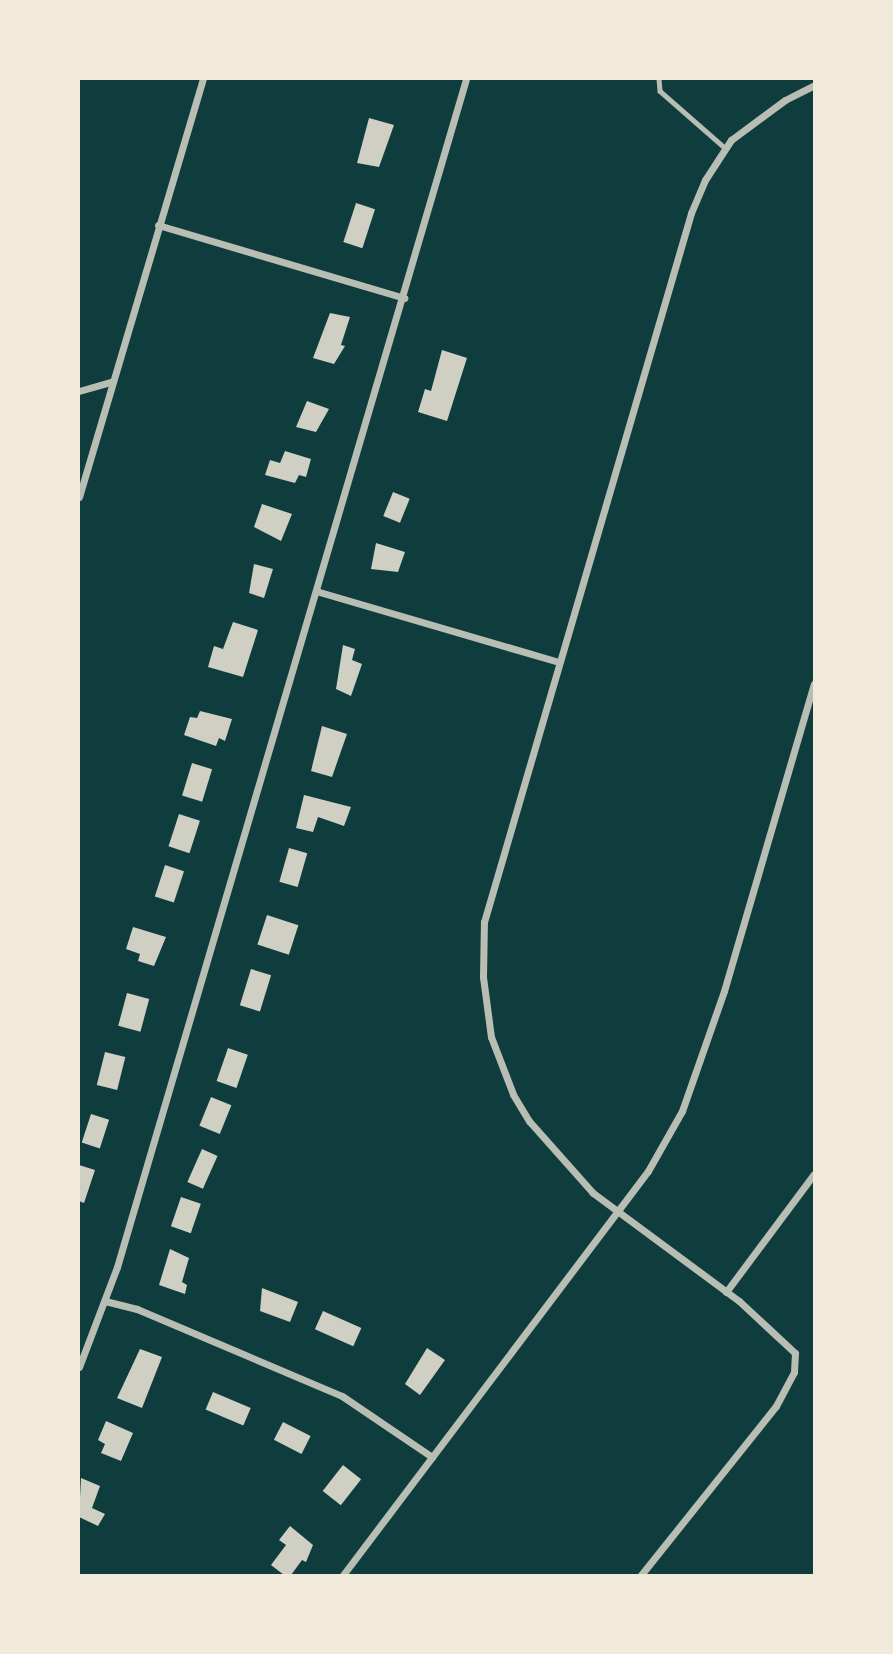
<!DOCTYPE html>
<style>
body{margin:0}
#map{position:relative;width:893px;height:1654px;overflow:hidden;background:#0f3d3e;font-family:Montserrat,sans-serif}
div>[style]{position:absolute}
.building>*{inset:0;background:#cfcfc3;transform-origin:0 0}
.service>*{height:4.5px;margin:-2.25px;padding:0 2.25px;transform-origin:2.25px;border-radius:2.25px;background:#b8beb3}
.minor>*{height:7px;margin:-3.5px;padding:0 3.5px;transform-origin:3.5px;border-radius:3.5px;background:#b8beb3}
span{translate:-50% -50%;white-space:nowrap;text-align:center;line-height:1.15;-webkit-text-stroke:7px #f1e9da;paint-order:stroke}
.frame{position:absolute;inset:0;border:80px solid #f1e9da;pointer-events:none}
</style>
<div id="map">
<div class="building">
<div style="clip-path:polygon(369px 118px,394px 125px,379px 167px,357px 163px)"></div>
<div style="left:356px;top:203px;width:20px;height:41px;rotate:18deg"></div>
<div style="clip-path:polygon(330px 313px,350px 317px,341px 345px,345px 346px,334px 364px,313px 358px)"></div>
<div style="clip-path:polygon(442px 350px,467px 358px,447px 421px,418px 412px,425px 389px,431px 391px)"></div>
<div style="clip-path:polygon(307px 401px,329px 409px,316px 432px,296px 427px)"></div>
<div style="clip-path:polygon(285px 451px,311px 459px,306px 477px,299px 475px,295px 483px,265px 475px,270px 460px,280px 463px)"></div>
<div style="left:393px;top:492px;width:18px;height:26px;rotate:22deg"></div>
<div style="clip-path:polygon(262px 504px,292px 514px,281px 541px,254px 527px)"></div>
<div style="clip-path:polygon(376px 543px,405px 552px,398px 572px,371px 569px)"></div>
<div style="clip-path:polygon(254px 564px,273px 569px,264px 598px,249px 593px)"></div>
<div style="clip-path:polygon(233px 622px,258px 630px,243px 677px,208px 667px,214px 646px,223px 649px)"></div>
<div style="clip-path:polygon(343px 645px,355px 649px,352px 660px,362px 664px,351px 696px,336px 689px)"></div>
<div style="clip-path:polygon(200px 711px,232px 719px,225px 741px,219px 738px,216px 746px,184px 735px,190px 717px,197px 718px)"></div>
<div style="clip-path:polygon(322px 726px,347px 734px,332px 777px,311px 771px)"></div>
<div style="left:192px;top:763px;width:21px;height:34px;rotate:17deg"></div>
<div style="clip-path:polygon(304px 795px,351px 807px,344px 826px,318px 817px,313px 832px,296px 828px)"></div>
<div style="left:179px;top:814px;width:22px;height:34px;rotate:18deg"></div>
<div style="left:289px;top:848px;width:19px;height:35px;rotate:16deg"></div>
<div style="left:165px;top:865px;width:20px;height:33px;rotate:18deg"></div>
<div style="left:267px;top:915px;width:33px;height:31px;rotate:18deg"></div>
<div style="clip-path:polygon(133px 927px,166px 937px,154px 966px,138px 961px,140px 954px,126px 949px)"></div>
<div style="left:251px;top:969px;width:21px;height:38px;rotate:17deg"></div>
<div style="left:127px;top:993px;width:23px;height:34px;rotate:15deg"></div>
<div style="left:228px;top:1048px;width:21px;height:35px;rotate:19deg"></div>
<div style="left:105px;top:1052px;width:21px;height:34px;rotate:14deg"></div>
<div style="left:211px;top:1097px;width:22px;height:31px;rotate:22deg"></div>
<div style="left:91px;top:1114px;width:19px;height:30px;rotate:18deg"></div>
<div style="left:202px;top:1149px;width:17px;height:36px;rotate:24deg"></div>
<div style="clip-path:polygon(79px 1165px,95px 1170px,84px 1203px,79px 1201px)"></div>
<div style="left:181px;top:1197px;width:21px;height:31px;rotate:19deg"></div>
<div style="clip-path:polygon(170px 1249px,189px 1258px,182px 1282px,187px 1285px,185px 1294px,159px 1285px)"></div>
<div style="clip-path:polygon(262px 1288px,298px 1302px,290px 1322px,260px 1311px)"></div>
<div style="left:323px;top:1311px;width:42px;height:20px;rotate:24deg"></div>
<div style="clip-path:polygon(427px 1348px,445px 1360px,420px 1395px,405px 1384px)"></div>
<div style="clip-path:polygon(140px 1349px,162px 1357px,142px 1408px,117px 1398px)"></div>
<div style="left:213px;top:1392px;width:41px;height:19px;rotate:23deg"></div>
<div style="clip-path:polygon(106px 1421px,133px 1433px,121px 1461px,101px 1453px,105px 1444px,98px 1440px)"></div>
<div style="left:283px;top:1422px;width:31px;height:20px;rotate:27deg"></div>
<div style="left:343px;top:1465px;width:23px;height:33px;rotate:38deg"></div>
<div style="clip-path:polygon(81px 1478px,100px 1486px,92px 1508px,105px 1514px,98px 1526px,79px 1517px)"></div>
<div style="clip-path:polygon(290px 1526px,313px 1545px,306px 1562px,302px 1560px,291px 1575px,284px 1575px,271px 1565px,286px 1545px,279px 1540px)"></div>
</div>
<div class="service">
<div style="left:659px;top:79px;width:12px;rotate:85deg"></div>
<div style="left:660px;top:91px;width:86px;rotate:41.2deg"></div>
</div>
<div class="minor">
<div style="left:158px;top:225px;width:257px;rotate:16.5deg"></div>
<div style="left:79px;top:391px;width:35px;rotate:-16deg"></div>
<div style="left:79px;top:497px;width:436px;rotate:-73.5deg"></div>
<div style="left:316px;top:591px;width:253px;rotate:16.3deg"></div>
<div style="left:726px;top:1292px;width:147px;rotate:-53.3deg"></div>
<div style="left:105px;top:1301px;width:33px;rotate:14deg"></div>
<div style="left:137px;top:1309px;width:223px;rotate:23deg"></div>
<div style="left:342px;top:1396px;width:109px;rotate:34.1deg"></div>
<div style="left:79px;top:1367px;width:107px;rotate:-69.2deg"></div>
<div style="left:117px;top:1267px;width:1238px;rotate:-73.63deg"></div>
<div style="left:343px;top:1575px;width:506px;rotate:-52.95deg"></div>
<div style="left:648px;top:1171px;width:69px;rotate:-60.5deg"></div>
<div style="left:682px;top:1111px;width:127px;rotate:-70.7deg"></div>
<div style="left:724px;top:991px;width:320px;rotate:-73.7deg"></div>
<div style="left:641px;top:1575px;width:216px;rotate:-51.4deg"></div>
<div style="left:776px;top:1406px;width:38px;rotate:-62deg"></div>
<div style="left:794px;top:1372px;width:19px;rotate:-87deg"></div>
<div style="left:795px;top:1353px;width:76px;rotate:-137.1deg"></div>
<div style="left:739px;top:1301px;width:182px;rotate:-143.5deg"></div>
<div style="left:593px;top:1193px;width:96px;rotate:-131.6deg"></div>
<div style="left:529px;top:1121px;width:31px;rotate:-121deg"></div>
<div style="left:513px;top:1094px;width:61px;rotate:-111.1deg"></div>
<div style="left:491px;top:1037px;width:61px;rotate:-97.6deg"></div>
<div style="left:483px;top:977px;width:55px;rotate:-89deg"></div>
<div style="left:484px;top:922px;width:739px;rotate:-73.72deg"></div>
<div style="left:691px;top:213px;width:36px;rotate:-67deg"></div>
<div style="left:705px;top:180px;width:48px;rotate:-57deg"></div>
<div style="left:731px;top:140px;width:67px;rotate:-36.5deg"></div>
<div style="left:785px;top:100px;width:33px;rotate:-27deg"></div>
</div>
<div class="frame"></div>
</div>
